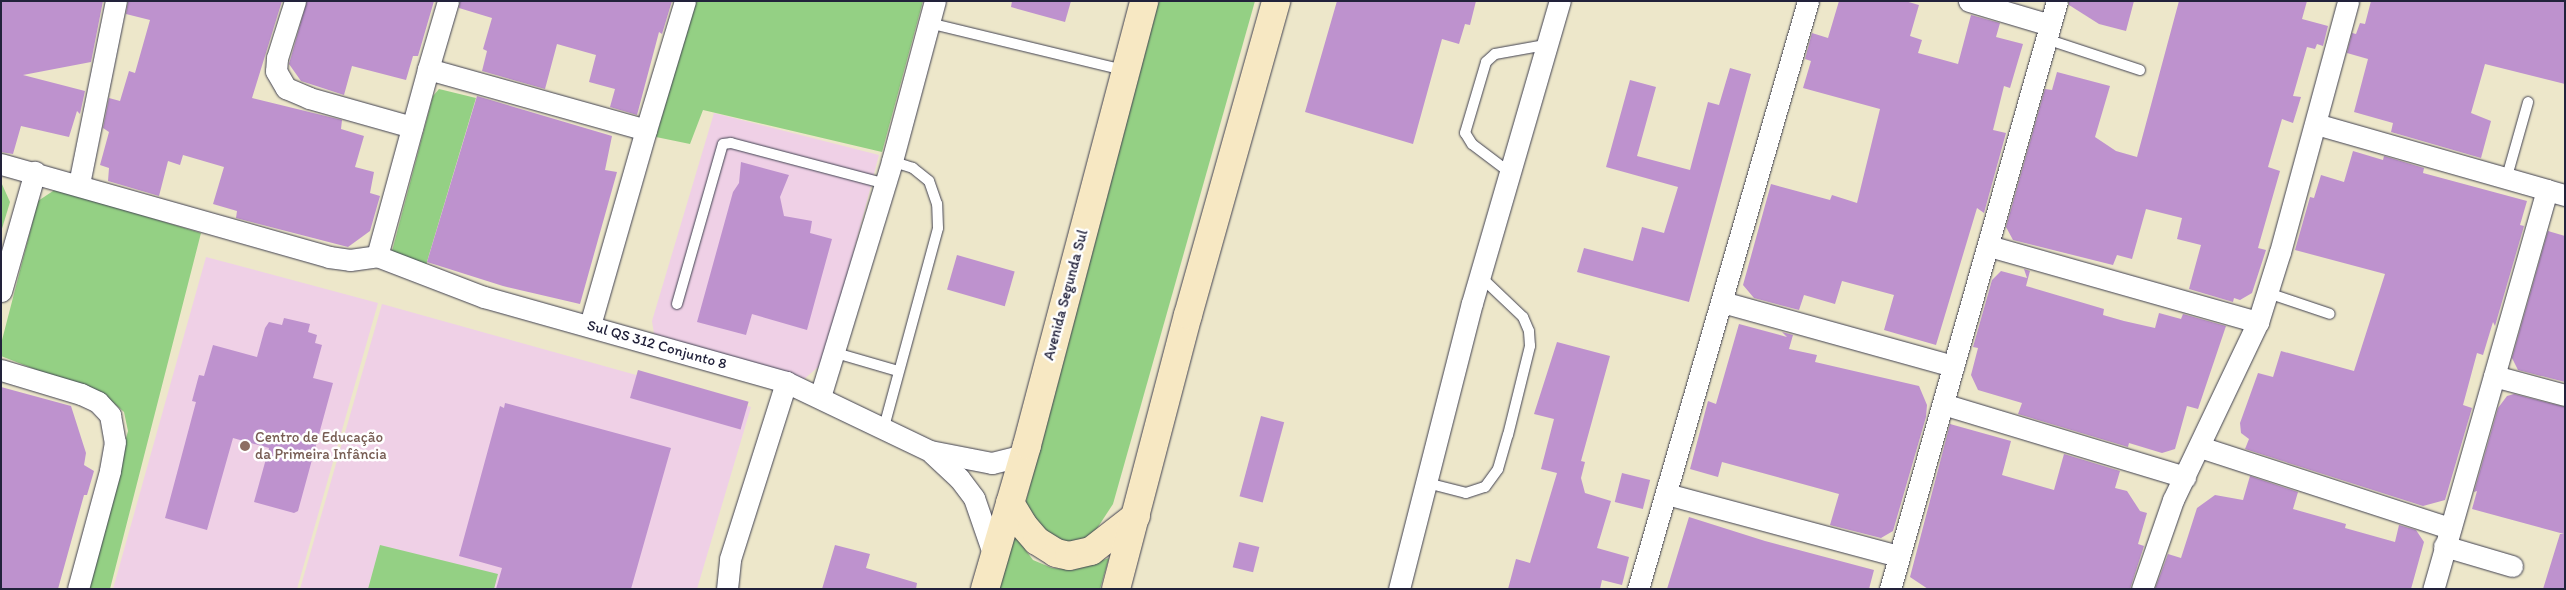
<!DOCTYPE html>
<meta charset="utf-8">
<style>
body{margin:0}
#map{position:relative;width:2566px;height:590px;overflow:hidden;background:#ede7ca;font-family:Itim,sans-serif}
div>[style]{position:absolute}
.built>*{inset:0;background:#efd0e6}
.green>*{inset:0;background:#94d084}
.building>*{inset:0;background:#be92ce;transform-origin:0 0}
.roads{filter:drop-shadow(0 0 1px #404050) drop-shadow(0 0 1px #404050)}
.lane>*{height:10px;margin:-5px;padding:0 5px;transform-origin:5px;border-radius:5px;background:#fff}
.street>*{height:21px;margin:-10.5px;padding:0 10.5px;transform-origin:10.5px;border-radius:10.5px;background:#fff}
.secondary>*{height:28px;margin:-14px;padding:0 14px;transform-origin:14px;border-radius:14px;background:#f7e8c3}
.dots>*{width:14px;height:14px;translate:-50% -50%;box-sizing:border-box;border:2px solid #fff;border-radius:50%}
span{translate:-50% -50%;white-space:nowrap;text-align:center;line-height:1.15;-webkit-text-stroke:5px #fff;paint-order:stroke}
.street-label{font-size:15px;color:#22223b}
.education-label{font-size:15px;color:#785e54}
.left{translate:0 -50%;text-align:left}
.frame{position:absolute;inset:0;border:2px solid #22223b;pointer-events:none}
</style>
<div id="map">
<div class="built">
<div style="clip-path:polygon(714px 113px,879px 155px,825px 361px,803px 380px,654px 334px,652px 321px)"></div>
<div style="clip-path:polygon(206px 257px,378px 303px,297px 589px,113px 589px)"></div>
<div style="clip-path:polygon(382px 304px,751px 407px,697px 589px,300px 589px)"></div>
</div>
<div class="green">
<div style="clip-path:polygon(695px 1px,923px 1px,882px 152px,703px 110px,690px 144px,656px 137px)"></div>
<div style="clip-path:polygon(1153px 1px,1255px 1px,1113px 504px,1096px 530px,1080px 544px,1052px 542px,1023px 513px)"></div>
<div style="clip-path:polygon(439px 89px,476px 98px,426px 265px,391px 255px,433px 96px)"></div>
<div style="clip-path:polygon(1px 182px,10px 202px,1px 232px)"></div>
<div style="clip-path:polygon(56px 189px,201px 233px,110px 589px,84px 589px,128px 431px,124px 412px,108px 398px,1px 356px,1px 344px,38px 201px)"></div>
<div style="clip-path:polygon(1012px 532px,1033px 560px,1052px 568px,1073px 570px,1109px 558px,1100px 589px,996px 589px)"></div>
<div style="clip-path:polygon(380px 545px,498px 574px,494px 589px,368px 589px)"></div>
</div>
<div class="building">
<div style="clip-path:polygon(1px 1px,103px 1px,91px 62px,23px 75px,85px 91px,80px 114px,77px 111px,69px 137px,21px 126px,13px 154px,1px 152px)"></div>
<div style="clip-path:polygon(128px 1px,282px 1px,252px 98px,342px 120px,341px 129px,364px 136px,355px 167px,374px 172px,370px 193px,380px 196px,370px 231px,348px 247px,236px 218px,237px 211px,213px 204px,224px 167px,183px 155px,180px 165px,168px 161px,159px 196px,108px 181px,109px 168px,100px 165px,109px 132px,103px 128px,109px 98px,120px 101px,129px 71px,135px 73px,150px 20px,126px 14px)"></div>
<div style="clip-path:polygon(307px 1px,434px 1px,418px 56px,413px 56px,406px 80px,352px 66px,344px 95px,301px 81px,289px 64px)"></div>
<div style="clip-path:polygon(460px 1px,672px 1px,662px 34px,659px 32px,637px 115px,610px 107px,615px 89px,589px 82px,596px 55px,557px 44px,545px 89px,482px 71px,487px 51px,483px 49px,492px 18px,459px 8px)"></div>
<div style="clip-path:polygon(1012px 1px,1071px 1px,1065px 22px,1011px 7px)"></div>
<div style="clip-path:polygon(1337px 1px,1476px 1px,1470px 25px,1465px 24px,1459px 44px,1442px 39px,1413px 144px,1305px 112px)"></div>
<div style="clip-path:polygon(1839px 1px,1905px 1px,1919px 5px,1910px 36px,1922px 40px,1918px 53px,1958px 64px,1971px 15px,2000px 23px,1996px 37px,2023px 44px,2010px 88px,2004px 86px,1993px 130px,2006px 133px,1984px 213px,1977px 208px,1936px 345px,1884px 330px,1894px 295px,1842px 281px,1835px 304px,1804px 295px,1799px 310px,1754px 298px,1743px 285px,1771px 184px,1830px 200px,1832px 195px,1857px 203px,1880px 109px,1803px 88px,1811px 61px,1805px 59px,1812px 33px,1828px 38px)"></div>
<div style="clip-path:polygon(2069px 1px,2134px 1px,2126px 31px,2099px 24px,2069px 5px)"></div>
<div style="clip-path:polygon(2179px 1px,2307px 1px,2302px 19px,2328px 26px,2323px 46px,2317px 44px,2315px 49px,2307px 47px,2293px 96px,2301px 97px,2293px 123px,2282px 119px,2268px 167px,2280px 171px,2258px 248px,2266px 250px,2252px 293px,2240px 300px,2234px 298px,2233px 302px,2189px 289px,2201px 245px,2177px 239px,2182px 218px,2146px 209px,2132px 259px,2117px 255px,2113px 265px,2013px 240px,2006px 227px,2045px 89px,2052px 90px,2057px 72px,2110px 86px,2095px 137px,2116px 151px,2137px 157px)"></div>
<div style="clip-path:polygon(2371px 1px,2565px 1px,2565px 84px,2485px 64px,2471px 113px,2491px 121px,2481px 158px,2391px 132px,2393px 123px,2354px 112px,2368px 59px,2347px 53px,2352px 33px,2356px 34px,2360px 23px,2365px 24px)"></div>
<div style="clip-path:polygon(1730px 68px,1751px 74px,1689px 302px,1577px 272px,1584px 248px,1633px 261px,1642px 227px,1664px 233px,1678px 187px,1606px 167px,1630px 80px,1656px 87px,1637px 156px,1690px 170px,1708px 102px,1719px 105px)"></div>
<div style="clip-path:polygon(477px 96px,612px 136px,605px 170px,617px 172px,580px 304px,503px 286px,427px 262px)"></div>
<div style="clip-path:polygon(2353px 151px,2383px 160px,2384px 156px,2424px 168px,2423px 173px,2527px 201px,2520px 225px,2524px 226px,2495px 326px,2493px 322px,2483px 355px,2477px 353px,2463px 405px,2472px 408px,2445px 500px,2423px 506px,2245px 449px,2249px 439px,2241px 433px,2240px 423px,2258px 373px,2273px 377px,2281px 351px,2354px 371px,2385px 274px,2295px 250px,2310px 197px,2314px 198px,2321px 175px,2344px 182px)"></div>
<div style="clip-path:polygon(741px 162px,789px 175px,780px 197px,784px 216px,812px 221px,810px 233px,832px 239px,807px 330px,752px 314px,746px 335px,697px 322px,733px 192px,739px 183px)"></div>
<div style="clip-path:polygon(2548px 231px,2565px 236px,2565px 382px,2518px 370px,2512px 358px)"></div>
<div style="left:957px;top:255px;width:60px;height:36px;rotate:16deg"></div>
<div style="clip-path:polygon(2024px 269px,2030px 271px,2026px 286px,2104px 309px,2103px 315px,2124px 321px,2155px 328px,2159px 313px,2181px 319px,2183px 314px,2226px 326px,2198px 409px,2187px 406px,2175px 449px,2162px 453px,2129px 443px,2128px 447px,2018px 414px,2022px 403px,1978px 390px,1971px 375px,1978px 348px,1973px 347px,1992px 280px,2001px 271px,2027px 278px)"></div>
<div style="clip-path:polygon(284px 318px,310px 324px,308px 332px,317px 335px,315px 343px,322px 345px,313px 378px,333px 383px,298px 511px,294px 513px,254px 502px,269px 448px,233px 438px,207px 530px,165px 518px,196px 402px,192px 401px,199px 375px,204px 376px,213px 345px,257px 357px,265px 328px,269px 322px,282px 325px)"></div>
<div style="clip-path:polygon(1739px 324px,1787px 337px,1782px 332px,1793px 335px,1789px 349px,1817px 355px,1815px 362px,1919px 386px,1927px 405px,1926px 417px,1893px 531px,1881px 538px,1830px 525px,1839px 494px,1722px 462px,1718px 477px,1690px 469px,1708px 401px,1716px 404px)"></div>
<div style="clip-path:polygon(1557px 342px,1610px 356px,1581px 461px,1585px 462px,1581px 478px,1585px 493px,1611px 501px,1597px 548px,1629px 557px,1622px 585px,1602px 580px,1600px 589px,1508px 589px,1516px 559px,1530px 563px,1557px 473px,1541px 469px,1554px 419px,1534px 414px)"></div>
<div style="left:638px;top:370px;width:115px;height:29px;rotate:16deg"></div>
<div style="clip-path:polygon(1px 387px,71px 406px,86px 453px,84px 465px,94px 471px,87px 495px,84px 495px,58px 589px,1px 589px)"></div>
<div style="clip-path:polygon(2514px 394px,2565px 407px,2565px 589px,2543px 589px,2560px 534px,2564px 534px,2472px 509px,2477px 491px,2474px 492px,2498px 408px,2507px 396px)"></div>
<div style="clip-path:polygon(505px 403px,671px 448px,631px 589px,496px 589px,502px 568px,459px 556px,500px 406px,504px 408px)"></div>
<div style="left:1261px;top:416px;width:24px;height:83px;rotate:15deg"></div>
<div style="clip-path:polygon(1950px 424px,2011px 441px,2002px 475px,2054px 490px,2064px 454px,2120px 471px,2115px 488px,2127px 491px,2140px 511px,2147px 513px,2138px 544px,2144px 546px,2130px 589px,1928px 589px,1910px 577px)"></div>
<div style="left:1622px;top:473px;width:29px;height:30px;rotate:14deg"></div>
<div style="clip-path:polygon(2250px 476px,2298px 492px,2293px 509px,2346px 524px,2345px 528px,2395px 542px,2399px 525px,2416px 530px,2424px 542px,2411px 589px,2155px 589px,2168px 554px,2181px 558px,2197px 508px,2215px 495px,2243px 500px)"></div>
<div style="clip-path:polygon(1689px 517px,1765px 541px,1874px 570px,1869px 589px,1667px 589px)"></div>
<div style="left:1239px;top:542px;width:21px;height:26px;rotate:14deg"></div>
<div style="clip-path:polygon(835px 545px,870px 554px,866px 568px,917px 583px,916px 589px,822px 589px)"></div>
</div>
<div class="roads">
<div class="lane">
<div style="left:929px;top:23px;width:201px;rotate:13.6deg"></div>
<div style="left:2046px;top:39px;width:99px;rotate:18.3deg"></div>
<div style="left:1509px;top:172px;width:46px;rotate:-142.9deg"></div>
<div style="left:1472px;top:144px;width:13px;rotate:-122deg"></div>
<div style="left:1465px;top:133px;width:74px;rotate:-73.5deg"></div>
<div style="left:1486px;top:62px;width:12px;rotate:-42deg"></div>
<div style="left:1495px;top:54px;width:51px;rotate:-10.2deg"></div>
<div style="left:2506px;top:180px;width:81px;rotate:-74.2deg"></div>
<div style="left:2268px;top:293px;width:65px;rotate:18.7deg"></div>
<div style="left:677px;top:304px;width:166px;rotate:-74deg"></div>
<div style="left:723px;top:144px;width:8px;rotate:-7deg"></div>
<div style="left:731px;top:143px;width:160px;rotate:14.8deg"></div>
<div style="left:836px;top:353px;width:65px;rotate:16.2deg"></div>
<div style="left:884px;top:427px;width:206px;rotate:-74.8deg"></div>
<div style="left:938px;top:228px;width:24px;rotate:-92deg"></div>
<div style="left:937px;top:204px;width:24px;rotate:-109deg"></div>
<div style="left:929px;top:181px;width:21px;rotate:-141deg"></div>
<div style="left:913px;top:168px;width:22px;rotate:-162deg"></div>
<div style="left:1427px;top:483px;width:40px;rotate:14.4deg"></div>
<div style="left:1466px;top:493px;width:20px;rotate:-18deg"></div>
<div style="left:1485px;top:487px;width:22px;rotate:-54deg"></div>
<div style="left:1498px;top:469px;width:35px;rotate:-74deg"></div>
<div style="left:1508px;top:435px;width:92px;rotate:-76.1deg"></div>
<div style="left:1530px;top:346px;width:15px;rotate:-94deg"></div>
<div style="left:1529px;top:331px;width:15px;rotate:-113deg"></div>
<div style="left:1523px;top:317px;width:59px;rotate:-136.4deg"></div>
</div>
<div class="street">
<div style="left:295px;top:1px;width:60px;rotate:107.5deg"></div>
<div style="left:277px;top:58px;width:13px;rotate:94deg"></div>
<div style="left:276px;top:71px;width:20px;rotate:60deg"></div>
<div style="left:286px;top:88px;width:25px;rotate:23deg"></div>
<div style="left:309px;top:98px;width:107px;rotate:15.7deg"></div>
<div style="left:448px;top:1px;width:71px;rotate:106.4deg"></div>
<div style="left:428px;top:69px;width:226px;rotate:15.6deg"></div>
<div style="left:646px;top:130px;width:135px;rotate:-73.2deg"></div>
<div style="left:1969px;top:1px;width:84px;rotate:16.5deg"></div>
<div style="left:2316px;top:124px;width:240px;rotate:15.9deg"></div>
<div style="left:2547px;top:190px;width:415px;rotate:105.9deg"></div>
<div style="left:1px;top:164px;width:341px;rotate:15.8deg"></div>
<div style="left:329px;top:257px;width:21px;rotate:8deg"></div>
<div style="left:350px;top:260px;width:27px;rotate:-8deg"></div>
<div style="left:377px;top:256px;width:194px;rotate:-74.7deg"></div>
<div style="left:79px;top:184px;width:187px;rotate:-78.6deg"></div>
<div style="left:2547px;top:190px;width:19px;rotate:16deg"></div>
<div style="left:1989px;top:246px;width:280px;rotate:15.8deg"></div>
<div style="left:377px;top:256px;width:115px;rotate:21deg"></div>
<div style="left:484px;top:297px;width:314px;rotate:15.7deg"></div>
<div style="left:786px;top:382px;width:160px;rotate:25.6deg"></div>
<div style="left:930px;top:451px;width:63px;rotate:11deg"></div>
<div style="left:992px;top:463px;width:33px;rotate:-14deg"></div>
<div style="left:1px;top:291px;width:124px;rotate:-74.1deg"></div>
<div style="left:1722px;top:302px;width:240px;rotate:15.5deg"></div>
<div style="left:590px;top:325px;width:203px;rotate:-74deg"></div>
<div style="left:1px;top:370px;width:84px;rotate:16.7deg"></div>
<div style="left:81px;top:394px;width:19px;rotate:25deg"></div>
<div style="left:98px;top:402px;width:18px;rotate:47deg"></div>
<div style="left:110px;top:415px;width:27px;rotate:80deg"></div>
<div style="left:115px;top:442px;width:29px;rotate:100deg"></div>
<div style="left:110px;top:471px;width:122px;rotate:105.2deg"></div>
<div style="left:2494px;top:376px;width:73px;rotate:15deg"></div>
<div style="left:820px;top:397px;width:247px;rotate:-73deg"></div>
<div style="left:892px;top:161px;width:166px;rotate:-75deg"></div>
<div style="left:1943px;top:404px;width:253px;rotate:16.8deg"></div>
<div style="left:2200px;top:447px;width:263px;rotate:18deg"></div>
<div style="left:932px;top:453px;width:37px;rotate:43deg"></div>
<div style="left:959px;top:478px;width:25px;rotate:53deg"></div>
<div style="left:974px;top:498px;width:61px;rotate:71deg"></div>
<div style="left:1667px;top:494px;width:240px;rotate:15deg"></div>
<div style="left:2444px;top:546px;width:71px;rotate:16.4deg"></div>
<div style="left:727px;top:589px;width:30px;rotate:-84deg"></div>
<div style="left:730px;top:559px;width:186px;rotate:-72.4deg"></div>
<div style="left:1399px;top:589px;width:295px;rotate:-75.7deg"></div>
<div style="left:1472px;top:303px;width:315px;rotate:-73.8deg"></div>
<div style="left:1638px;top:589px;width:612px;rotate:-73.87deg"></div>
<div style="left:1890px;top:589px;width:611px;rotate:-74.14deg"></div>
<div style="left:2142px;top:589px;width:94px;rotate:-70.8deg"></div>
<div style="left:2173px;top:500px;width:197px;rotate:-64.5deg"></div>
<div style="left:2258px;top:322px;width:73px;rotate:-72.6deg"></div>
<div style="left:2280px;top:252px;width:260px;rotate:-74.8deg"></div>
</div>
<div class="secondary">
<div style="left:1010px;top:503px;width:26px;rotate:59deg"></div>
<div style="left:1023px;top:525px;width:21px;rotate:49deg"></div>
<div style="left:1037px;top:541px;width:22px;rotate:32deg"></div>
<div style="left:1056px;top:553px;width:13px;rotate:13deg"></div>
<div style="left:1069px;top:556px;width:23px;rotate:-13deg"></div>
<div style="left:1091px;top:551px;width:57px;rotate:-37.9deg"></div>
<div style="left:985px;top:589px;width:150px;rotate:-73.7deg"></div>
<div style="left:1027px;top:445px;width:459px;rotate:-75.2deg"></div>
<div style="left:1116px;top:589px;width:283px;rotate:-75.3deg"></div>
<div style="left:1188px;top:315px;width:326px;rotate:-74.3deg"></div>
</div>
</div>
<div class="dots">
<div style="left:245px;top:446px;background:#8d6e63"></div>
</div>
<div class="street-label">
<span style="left:1066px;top:295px;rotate:-75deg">Avenida Segunda Sul</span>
<span style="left:657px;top:345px;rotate:16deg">Sul QS 312 Conjunto 8</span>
</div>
<div class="education-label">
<span class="left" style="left:255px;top:446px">Centro de Educação<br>da Primeira Infância</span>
</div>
<div class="frame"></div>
</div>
